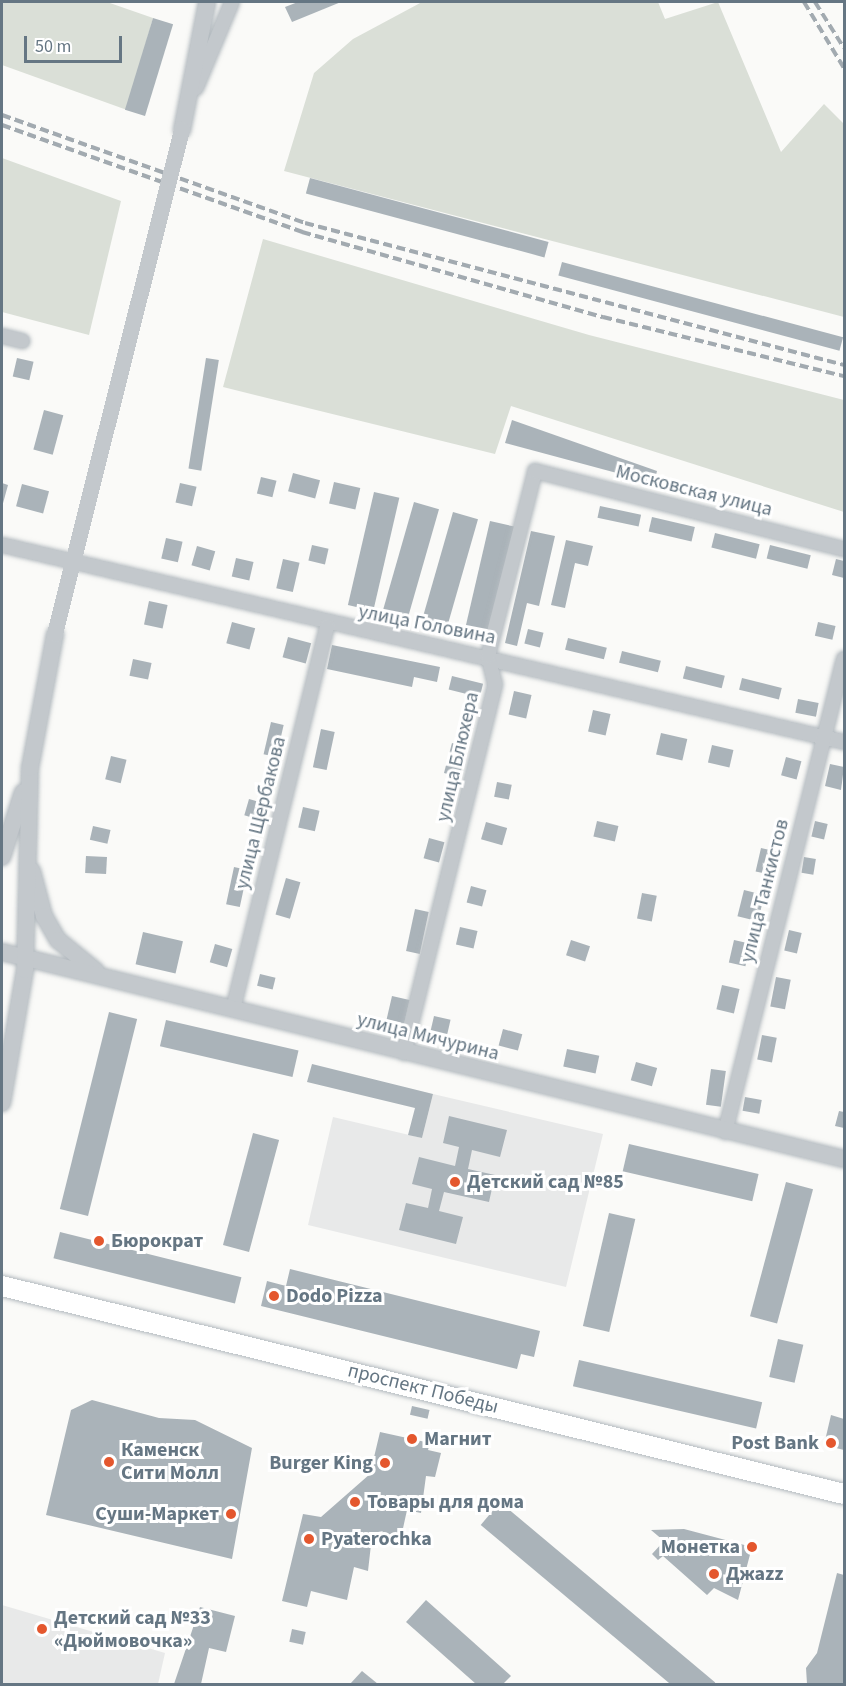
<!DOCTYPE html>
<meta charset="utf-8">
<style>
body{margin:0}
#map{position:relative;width:846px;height:1686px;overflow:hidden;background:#fafaf8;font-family:"Source Sans 3",sans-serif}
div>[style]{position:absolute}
.built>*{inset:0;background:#e8e9e9}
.green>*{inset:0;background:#dadfd7}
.building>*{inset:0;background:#aab3b9;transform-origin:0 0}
.roads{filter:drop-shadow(0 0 2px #b3babf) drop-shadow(0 0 2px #b3babf)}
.minor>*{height:14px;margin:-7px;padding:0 7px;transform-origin:7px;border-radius:7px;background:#c3c8cc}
.tertiary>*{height:16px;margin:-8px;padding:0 8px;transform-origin:8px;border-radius:8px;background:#c3c8cc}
.secondary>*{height:20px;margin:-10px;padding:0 10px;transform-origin:10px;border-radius:10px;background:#fff}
.rail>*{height:4px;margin-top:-2px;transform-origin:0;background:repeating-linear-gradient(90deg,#a2aab0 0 9px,transparent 0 13.5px)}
.tertiary-bridge>*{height:16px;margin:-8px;padding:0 8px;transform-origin:8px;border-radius:8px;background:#c3c8cc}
.dots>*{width:16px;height:16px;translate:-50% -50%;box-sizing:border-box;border:3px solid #fff;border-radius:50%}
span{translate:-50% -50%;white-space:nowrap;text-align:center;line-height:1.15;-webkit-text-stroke:6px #fff;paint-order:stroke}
.street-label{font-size:20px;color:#657683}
.poi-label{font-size:20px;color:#657683;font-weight:700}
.left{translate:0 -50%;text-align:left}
.right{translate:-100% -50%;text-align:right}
.frame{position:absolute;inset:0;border:3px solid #657683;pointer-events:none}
.scale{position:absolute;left:24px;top:36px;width:98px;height:27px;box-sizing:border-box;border:3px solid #657683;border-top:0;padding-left:8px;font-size:18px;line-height:21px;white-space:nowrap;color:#657683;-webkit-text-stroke:4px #fff;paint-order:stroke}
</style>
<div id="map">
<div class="built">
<div style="clip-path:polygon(433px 1094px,603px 1134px,566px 1287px,308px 1225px,333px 1117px,422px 1138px)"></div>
<div style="clip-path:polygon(2px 1605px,165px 1653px,158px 1684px,2px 1684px)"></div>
</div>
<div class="green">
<div style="clip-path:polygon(2px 2px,107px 2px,153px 18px,127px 110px,2px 65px)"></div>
<div style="clip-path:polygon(422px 2px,658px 2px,665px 19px,718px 2px,781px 152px,824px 104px,844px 124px,844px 317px,284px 171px,314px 73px,353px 39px)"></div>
<div style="clip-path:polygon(2px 158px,121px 201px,89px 335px,2px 312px)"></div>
<div style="clip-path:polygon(263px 239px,589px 335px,844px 400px,844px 512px,511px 406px,495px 454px,223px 387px)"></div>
</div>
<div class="building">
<div style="clip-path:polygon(298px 2px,341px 2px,292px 22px,285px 7px)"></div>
<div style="left:153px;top:18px;width:21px;height:96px;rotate:17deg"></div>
<div style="left:310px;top:178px;width:247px;height:16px;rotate:15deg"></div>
<div style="left:562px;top:262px;width:291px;height:14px;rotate:15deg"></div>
<div style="left:17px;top:358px;width:17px;height:19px;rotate:13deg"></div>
<div style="left:206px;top:358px;width:13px;height:112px;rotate:9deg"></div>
<div style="left:44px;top:410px;width:20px;height:41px;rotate:15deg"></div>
<div style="clip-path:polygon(512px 420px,657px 471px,654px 483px,505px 443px)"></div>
<div style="left:293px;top:473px;width:28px;height:19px;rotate:15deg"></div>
<div style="left:261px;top:477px;width:16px;height:17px;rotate:14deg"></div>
<div style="left:334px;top:482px;width:27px;height:22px;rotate:13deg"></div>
<div style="clip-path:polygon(2px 483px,8px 485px,2px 507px)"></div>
<div style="left:180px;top:483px;width:17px;height:20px;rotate:13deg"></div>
<div style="left:22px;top:484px;width:28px;height:23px;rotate:15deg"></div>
<div style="left:374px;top:492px;width:26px;height:116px;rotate:13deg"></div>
<div style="left:414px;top:502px;width:26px;height:116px;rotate:16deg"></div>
<div style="left:600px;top:506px;width:42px;height:12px;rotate:12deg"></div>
<div style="left:453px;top:512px;width:26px;height:116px;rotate:16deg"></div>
<div style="left:652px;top:517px;width:44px;height:15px;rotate:13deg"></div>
<div style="left:490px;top:521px;width:26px;height:115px;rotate:13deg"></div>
<div style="clip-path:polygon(531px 531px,555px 536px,539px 606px,527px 603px,517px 646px,505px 643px)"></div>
<div style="left:715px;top:533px;width:46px;height:15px;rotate:14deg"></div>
<div style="left:166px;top:538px;width:17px;height:21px;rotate:13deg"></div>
<div style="clip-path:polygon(566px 540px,593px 546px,588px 566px,575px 563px,565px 608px,551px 605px)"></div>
<div style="left:312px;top:545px;width:17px;height:16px;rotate:13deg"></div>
<div style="left:770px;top:545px;width:42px;height:14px;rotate:14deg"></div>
<div style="left:197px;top:546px;width:19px;height:20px;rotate:16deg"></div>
<div style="left:236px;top:558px;width:18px;height:19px;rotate:13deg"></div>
<div style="left:283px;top:559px;width:17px;height:30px;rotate:13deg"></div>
<div style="clip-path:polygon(836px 559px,844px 561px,844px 578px,832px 575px)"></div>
<div style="left:149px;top:601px;width:19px;height:24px;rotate:12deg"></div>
<div style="left:232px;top:622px;width:24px;height:22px;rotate:15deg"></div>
<div style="left:818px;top:622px;width:18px;height:14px;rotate:13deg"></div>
<div style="left:528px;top:629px;width:16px;height:15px;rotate:14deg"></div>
<div style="left:288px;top:637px;width:24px;height:21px;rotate:15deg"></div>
<div style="left:568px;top:638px;width:40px;height:12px;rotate:14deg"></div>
<div style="clip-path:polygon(332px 645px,440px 667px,437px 682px,414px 677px,412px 687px,327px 669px)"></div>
<div style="left:622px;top:651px;width:40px;height:12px;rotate:14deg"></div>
<div style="left:133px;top:659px;width:19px;height:17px;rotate:12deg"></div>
<div style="left:686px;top:666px;width:40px;height:13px;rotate:14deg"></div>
<div style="left:452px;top:676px;width:32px;height:14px;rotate:14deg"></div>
<div style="left:742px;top:678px;width:41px;height:12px;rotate:14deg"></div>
<div style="left:514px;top:691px;width:18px;height:24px;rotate:13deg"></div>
<div style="left:798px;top:699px;width:21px;height:14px;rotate:11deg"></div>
<div style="left:593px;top:710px;width:18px;height:22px;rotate:13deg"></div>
<div style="left:271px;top:722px;width:13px;height:33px;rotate:13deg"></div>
<div style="left:321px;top:729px;width:14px;height:39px;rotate:12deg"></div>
<div style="left:661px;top:733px;width:27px;height:22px;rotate:13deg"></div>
<div style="left:452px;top:743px;width:16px;height:31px;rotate:15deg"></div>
<div style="left:712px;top:745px;width:22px;height:18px;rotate:13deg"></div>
<div style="left:111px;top:756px;width:16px;height:24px;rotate:14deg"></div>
<div style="left:786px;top:757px;width:16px;height:19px;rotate:15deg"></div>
<div style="clip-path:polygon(830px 764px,844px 767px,841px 790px,825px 786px)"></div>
<div style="left:497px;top:782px;width:15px;height:15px;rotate:11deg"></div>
<div style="left:249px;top:799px;width:18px;height:17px;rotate:16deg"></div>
<div style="left:303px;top:807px;width:17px;height:21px;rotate:13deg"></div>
<div style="left:597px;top:821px;width:22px;height:16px;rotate:13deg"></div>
<div style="left:815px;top:821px;width:13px;height:16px;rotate:13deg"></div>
<div style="left:486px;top:822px;width:22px;height:18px;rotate:16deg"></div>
<div style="left:93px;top:826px;width:18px;height:14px;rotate:13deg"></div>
<div style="left:429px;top:838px;width:16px;height:21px;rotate:15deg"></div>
<div style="left:761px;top:848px;width:18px;height:24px;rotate:13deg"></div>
<div style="left:86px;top:856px;width:21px;height:17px;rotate:3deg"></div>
<div style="left:804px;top:857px;width:12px;height:16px;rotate:9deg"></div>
<div style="left:234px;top:867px;width:14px;height:38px;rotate:12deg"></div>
<div style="left:286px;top:878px;width:15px;height:38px;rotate:16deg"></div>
<div style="left:471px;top:886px;width:16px;height:17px;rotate:15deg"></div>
<div style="left:744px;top:890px;width:21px;height:27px;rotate:14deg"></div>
<div style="left:642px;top:893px;width:15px;height:26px;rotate:11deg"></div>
<div style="left:415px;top:909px;width:14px;height:43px;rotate:12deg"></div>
<div style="left:460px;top:927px;width:18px;height:18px;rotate:13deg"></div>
<div style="left:789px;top:930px;width:13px;height:21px;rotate:13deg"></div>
<div style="left:143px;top:932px;width:41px;height:33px;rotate:13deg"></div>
<div style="left:571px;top:940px;width:20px;height:16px;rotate:18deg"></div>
<div style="left:734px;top:940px;width:17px;height:23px;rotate:13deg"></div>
<div style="left:215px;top:944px;width:18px;height:19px;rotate:16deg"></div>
<div style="left:260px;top:974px;width:16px;height:12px;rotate:14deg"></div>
<div style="left:776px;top:977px;width:15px;height:30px;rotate:11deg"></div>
<div style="left:722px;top:985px;width:18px;height:25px;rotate:13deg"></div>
<div style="left:392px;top:996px;width:18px;height:24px;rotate:13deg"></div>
<div style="left:109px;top:1012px;width:29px;height:203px;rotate:14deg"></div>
<div style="left:434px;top:1016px;width:17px;height:22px;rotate:13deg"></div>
<div style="left:166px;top:1020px;width:136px;height:27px;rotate:13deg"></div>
<div style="left:503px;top:1029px;width:20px;height:17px;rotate:15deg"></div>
<div style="left:762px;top:1035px;width:15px;height:25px;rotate:11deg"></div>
<div style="left:567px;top:1049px;width:33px;height:18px;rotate:12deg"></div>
<div style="left:636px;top:1062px;width:22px;height:19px;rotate:16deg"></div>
<div style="clip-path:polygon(312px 1064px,433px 1094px,422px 1138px,408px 1135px,415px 1108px,307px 1082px)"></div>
<div style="left:711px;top:1069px;width:15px;height:36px;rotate:8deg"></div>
<div style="left:745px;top:1097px;width:17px;height:14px;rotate:10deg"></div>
<div style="clip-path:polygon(839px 1111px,844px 1112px,844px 1128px,835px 1126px)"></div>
<div style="clip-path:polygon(449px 1116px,507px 1130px,500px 1157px,472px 1150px,468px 1169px,495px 1175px,489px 1202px,444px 1192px,439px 1211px,463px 1217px,456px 1244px,399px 1230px,406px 1203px,428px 1208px,432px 1189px,412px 1184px,419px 1157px,455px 1166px,459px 1147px,443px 1143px)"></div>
<div style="left:253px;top:1133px;width:27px;height:116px;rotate:15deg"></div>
<div style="left:629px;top:1144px;width:133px;height:28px;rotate:13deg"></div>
<div style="left:786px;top:1182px;width:28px;height:139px;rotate:15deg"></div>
<div style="left:609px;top:1213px;width:27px;height:116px;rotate:13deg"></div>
<div style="left:60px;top:1232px;width:187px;height:27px;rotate:14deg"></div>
<div style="clip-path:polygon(290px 1269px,540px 1331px,534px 1357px,521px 1354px,517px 1369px,261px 1306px,267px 1281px,286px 1286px)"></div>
<div style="left:778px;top:1339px;width:26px;height:39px;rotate:13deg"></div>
<div style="left:579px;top:1360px;width:188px;height:27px;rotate:13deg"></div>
<div style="clip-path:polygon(92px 1400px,159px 1418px,195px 1420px,252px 1448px,232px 1559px,46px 1515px,71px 1410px)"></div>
<div style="left:412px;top:1406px;width:18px;height:9px;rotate:13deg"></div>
<div style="clip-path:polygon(831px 1415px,844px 1419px,844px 1450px,824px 1445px)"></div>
<div style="clip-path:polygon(380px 1432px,430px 1443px,428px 1450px,441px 1453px,435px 1477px,426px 1476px,421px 1513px,407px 1510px,400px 1542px,372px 1536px,368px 1571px,354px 1567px,347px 1600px,311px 1591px,307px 1607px,282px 1601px,303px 1514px,321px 1517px,370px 1474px)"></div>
<div style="left:500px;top:1502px;width:281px;height:30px;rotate:40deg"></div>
<div style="clip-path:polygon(684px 1529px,752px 1547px,738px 1600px,714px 1588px,707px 1595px,663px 1556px,658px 1560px,652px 1554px,664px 1541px,651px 1530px)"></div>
<div style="clip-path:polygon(837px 1573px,844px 1575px,844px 1684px,807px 1684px,806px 1668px,817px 1653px)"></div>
<div style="clip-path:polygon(426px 1600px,511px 1676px,503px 1684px,476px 1684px,406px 1622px)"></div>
<div style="clip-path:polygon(200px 1607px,235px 1616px,226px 1652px,209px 1648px,201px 1684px,174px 1684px)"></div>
<div style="left:292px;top:1629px;width:14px;height:13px;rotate:12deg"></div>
<div style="clip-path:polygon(362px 1671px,378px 1684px,350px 1684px)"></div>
</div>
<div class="roads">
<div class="minor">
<div style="left:196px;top:88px;width:93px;rotate:-67.3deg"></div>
<div style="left:2px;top:336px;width:21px;rotate:14deg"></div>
<div style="left:2px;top:545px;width:865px;rotate:13.17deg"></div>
<div style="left:233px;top:1009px;width:394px;rotate:-76.2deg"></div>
<div style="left:404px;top:1053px;width:380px;rotate:-76.1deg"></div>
<div style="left:495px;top:684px;width:29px;rotate:-104deg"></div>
<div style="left:488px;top:656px;width:191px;rotate:-75.7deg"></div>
<div style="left:535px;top:471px;width:319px;rotate:14.2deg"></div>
<div style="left:725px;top:1132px;width:488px;rotate:-75.9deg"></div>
</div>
<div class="tertiary">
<div style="left:182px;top:130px;width:130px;rotate:-78.9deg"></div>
<div style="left:2px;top:857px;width:68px;rotate:-72.1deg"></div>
<div style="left:32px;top:871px;width:47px;rotate:75.1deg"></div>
<div style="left:44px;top:916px;width:28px;rotate:60deg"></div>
<div style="left:58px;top:940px;width:49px;rotate:39.2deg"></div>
<div style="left:2px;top:952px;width:867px;rotate:13.81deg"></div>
<div style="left:2px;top:1103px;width:135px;rotate:-80.2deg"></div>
<div style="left:25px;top:970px;width:202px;rotate:-88.6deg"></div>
<div style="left:30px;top:768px;width:136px;rotate:-79.4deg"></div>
</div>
<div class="secondary">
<div style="left:2px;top:1286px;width:867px;rotate:13.88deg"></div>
</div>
</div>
<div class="rail">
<div style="left:804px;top:2px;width:77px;rotate:58.8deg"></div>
<div style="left:815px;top:2px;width:54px;rotate:57.8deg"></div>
<div style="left:2px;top:115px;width:322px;rotate:19.6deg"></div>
<div style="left:305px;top:223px;width:557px;rotate:14.76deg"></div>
<div style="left:2px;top:125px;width:319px;rotate:19.6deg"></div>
<div style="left:302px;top:232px;width:313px;rotate:15.8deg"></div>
<div style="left:603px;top:317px;width:248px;rotate:13.8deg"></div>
</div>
<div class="tertiary-bridge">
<div style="left:55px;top:634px;width:520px;rotate:-75.86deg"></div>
</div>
<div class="dots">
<div style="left:455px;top:1182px;background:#e4572e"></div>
<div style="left:99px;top:1241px;background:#e4572e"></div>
<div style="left:274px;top:1296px;background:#e4572e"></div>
<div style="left:412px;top:1439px;background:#e4572e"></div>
<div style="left:831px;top:1443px;background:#e4572e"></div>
<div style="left:109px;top:1462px;background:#e4572e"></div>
<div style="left:385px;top:1463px;background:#e4572e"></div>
<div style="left:355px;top:1502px;background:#e4572e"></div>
<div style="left:231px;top:1514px;background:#e4572e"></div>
<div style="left:309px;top:1539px;background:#e4572e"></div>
<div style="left:752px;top:1547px;background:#e4572e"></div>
<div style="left:714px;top:1574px;background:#e4572e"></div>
<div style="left:42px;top:1629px;background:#e4572e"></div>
</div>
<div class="street-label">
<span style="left:694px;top:491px;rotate:14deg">Московская улица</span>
<span style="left:427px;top:625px;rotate:11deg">улица Головина</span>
<span style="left:458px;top:757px;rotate:-77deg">улица Блюхера</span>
<span style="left:261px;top:813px;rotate:-76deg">улица Щербакова</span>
<span style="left:765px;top:891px;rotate:-76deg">улица Танкистов</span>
<span style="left:428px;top:1037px;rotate:14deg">улица Мичурина</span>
<span style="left:423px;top:1389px;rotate:14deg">проспект Победы</span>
</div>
<div class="poi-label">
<span class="left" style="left:467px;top:1182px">Детский сад №85</span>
<span class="left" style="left:111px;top:1241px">Бюрократ</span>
<span class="left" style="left:286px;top:1296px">Dodo Pizza</span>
<span class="left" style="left:424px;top:1439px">Магнит</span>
<span class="right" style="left:819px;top:1443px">Post Bank</span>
<span class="left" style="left:121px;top:1462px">Каменск<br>Сити Молл</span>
<span class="right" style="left:373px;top:1463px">Burger King</span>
<span class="left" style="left:367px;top:1502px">Товары для дома</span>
<span class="right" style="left:219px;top:1514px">Суши-Маркет</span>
<span class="left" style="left:321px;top:1539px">Pyaterochka</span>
<span class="right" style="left:740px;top:1547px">Монетка</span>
<span class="left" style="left:726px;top:1574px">Джаzz</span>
<span class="left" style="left:54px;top:1630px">Детский сад №33<br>«Дюймовочка»</span>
</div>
<div class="frame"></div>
<div class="scale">50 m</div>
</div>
